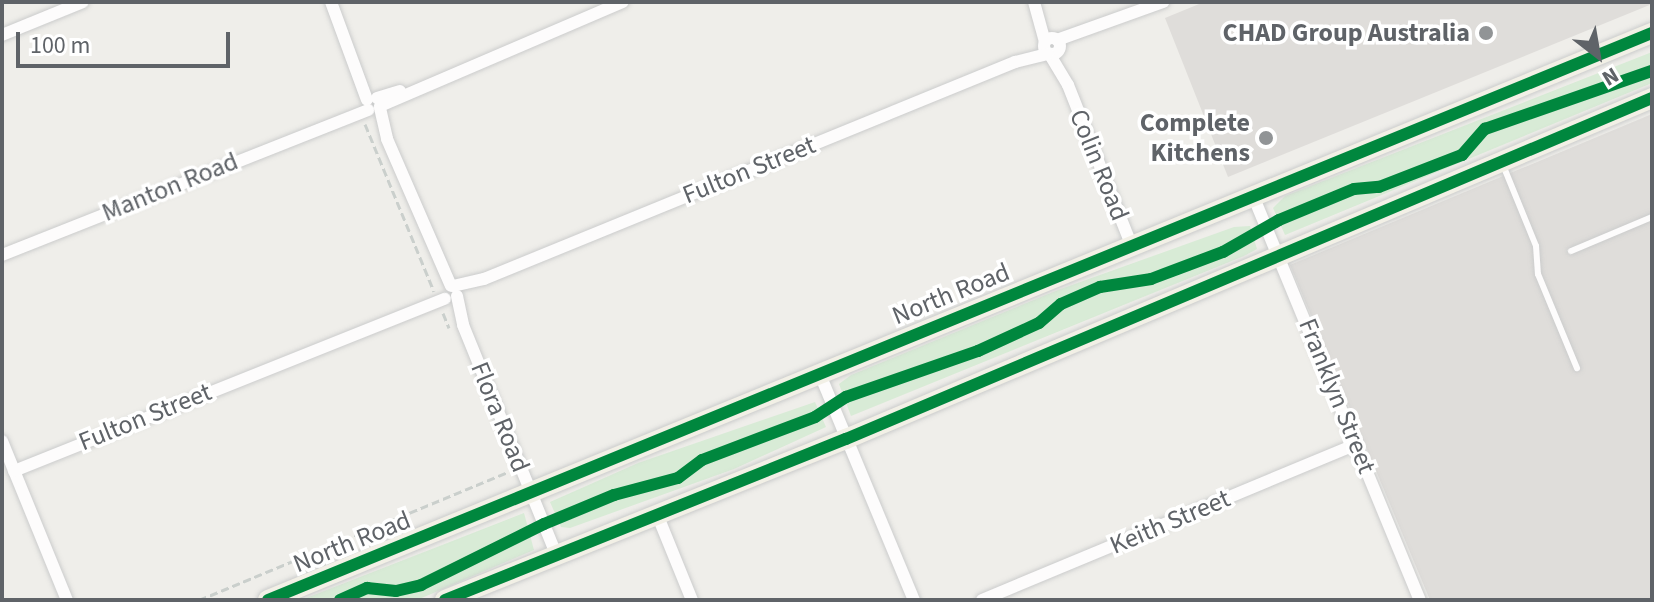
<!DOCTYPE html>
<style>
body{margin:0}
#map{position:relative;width:1654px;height:602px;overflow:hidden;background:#efeeea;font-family:"Source Sans 3",sans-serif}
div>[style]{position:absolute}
.industrial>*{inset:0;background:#dfddda}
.green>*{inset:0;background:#d8ebd6}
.path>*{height:3px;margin-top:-1.5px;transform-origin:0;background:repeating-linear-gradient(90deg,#cacfcc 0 8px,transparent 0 12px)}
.roads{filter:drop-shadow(0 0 2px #cbcccc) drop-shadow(0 0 2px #cbcccc)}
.service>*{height:6px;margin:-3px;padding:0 3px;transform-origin:3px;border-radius:3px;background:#fdfcfc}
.minor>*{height:12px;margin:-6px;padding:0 6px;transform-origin:6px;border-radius:6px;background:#fdfcfc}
.minor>.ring{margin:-6px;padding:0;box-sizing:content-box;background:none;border:12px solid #fdfcfc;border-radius:50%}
.trunk>*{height:20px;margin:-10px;padding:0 10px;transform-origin:10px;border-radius:10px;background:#f2f0e6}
.cycleway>*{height:12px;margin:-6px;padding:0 6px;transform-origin:6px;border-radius:6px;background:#00873e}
.dots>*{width:22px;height:22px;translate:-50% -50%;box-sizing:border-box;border:4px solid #fff;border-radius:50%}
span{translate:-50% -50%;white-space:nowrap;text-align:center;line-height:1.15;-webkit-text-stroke:7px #fff;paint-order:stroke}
.poi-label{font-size:26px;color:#5f6368;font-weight:700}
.right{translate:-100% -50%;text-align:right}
.street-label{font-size:26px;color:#5f6368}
.frame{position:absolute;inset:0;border:4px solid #5f6368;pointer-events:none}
.north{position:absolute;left:1558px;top:16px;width:80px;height:80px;-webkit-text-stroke:6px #fff;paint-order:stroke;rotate:149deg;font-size:22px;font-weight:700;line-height:32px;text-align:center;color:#5f6368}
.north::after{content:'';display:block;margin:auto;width:28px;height:36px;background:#5f6368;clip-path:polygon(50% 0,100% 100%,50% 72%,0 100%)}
.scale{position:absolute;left:16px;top:32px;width:214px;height:36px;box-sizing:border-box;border:4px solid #5f6368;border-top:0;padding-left:10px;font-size:24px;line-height:28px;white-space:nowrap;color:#5f6368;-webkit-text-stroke:6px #fff;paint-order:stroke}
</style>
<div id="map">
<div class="industrial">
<div style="clip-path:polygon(1204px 2px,1652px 2px,1652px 4px,1228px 177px,1165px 18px)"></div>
<div style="clip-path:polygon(1652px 114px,1652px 600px,1430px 600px,1290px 265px)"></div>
</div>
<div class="green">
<div style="clip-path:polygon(1652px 52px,1652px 83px,1285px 235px,1273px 208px,1285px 196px)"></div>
<div style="clip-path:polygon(1250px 226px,1257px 249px,1244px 256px,851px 416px,839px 384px,851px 375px,1058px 290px,1234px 227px)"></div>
<div style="clip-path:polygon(815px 402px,826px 427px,734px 469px,570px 528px,561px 527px,550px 502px,638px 463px)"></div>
<div style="clip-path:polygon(524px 513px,534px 550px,417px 600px,301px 600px)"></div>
</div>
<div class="path">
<div style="left:365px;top:124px;width:181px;rotate:67.6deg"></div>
<div style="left:443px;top:313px;width:16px;rotate:68deg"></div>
<div style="left:199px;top:600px;width:334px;rotate:-22.5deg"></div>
</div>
<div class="roads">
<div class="service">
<div style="left:1503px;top:165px;width:87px;rotate:67.8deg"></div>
<div style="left:1536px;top:246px;width:28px;rotate:86deg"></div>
<div style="left:1538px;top:274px;width:102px;rotate:67.5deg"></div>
<div style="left:1571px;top:251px;width:88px;rotate:-22.8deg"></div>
</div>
<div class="minor">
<div style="left:331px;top:2px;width:104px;rotate:69.8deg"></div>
<div style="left:1034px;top:2px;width:41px;rotate:74.6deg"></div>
<div style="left:2px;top:35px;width:87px;rotate:-22.2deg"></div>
<div class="ring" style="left:1044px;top:38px;width:4px;height:4px"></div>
<div style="left:1057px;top:40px;width:113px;rotate:-19.7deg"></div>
<div style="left:1050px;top:55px;width:35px;rotate:59deg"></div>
<div style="left:1068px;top:85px;width:171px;rotate:68.4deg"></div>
<div style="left:377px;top:98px;width:24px;rotate:-17deg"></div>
<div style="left:380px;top:106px;width:264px;rotate:-23.2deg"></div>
<div style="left:380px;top:108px;width:32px;rotate:77deg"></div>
<div style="left:387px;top:139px;width:160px;rotate:66.5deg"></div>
<div style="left:1252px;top:193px;width:440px;rotate:67.6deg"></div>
<div style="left:2px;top:255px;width:394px;rotate:-21.6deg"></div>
<div style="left:453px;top:286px;width:32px;rotate:-13deg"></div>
<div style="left:484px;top:279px;width:574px;rotate:-22.23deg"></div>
<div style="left:1015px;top:62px;width:34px;rotate:-14deg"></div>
<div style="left:457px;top:296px;width:30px;rotate:78deg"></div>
<div style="left:463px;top:325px;width:247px;rotate:67.9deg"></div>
<div style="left:819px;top:372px;width:247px;rotate:67.4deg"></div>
<div style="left:2px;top:441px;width:172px;rotate:67.8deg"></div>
<div style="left:14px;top:471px;width:464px;rotate:-21.8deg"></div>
<div style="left:657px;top:514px;width:93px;rotate:67.9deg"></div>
<div style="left:982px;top:600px;width:406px;rotate:-22.6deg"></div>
</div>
<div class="trunk">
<div style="left:268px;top:600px;width:1496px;rotate:-22.28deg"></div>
<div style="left:445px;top:600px;width:432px;rotate:-21.9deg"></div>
<div style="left:846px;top:439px;width:875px;rotate:-22.93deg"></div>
</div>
</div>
<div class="cycleway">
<div style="left:268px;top:600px;width:1496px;rotate:-22.28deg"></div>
<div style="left:340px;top:600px;width:30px;rotate:-24deg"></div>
<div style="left:367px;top:588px;width:29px;rotate:6deg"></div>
<div style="left:396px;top:591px;width:26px;rotate:-13deg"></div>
<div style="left:421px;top:585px;width:137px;rotate:-26.4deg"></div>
<div style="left:544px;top:524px;width:76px;rotate:-22.5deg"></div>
<div style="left:614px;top:495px;width:66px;rotate:-14.9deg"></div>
<div style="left:678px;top:478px;width:30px;rotate:-37deg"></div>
<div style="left:702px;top:460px;width:121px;rotate:-20.8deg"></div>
<div style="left:815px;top:417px;width:37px;rotate:-33deg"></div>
<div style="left:846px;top:397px;width:140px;rotate:-19.2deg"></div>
<div style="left:978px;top:351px;width:67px;rotate:-24.7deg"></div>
<div style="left:1039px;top:323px;width:29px;rotate:-41deg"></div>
<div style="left:1061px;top:304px;width:43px;rotate:-23.6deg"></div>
<div style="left:1100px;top:287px;width:52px;rotate:-8.9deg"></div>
<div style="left:1151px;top:279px;width:77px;rotate:-20.6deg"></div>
<div style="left:1223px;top:252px;width:64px;rotate:-29.7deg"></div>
<div style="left:1279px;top:220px;width:81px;rotate:-22.5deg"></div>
<div style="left:1354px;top:189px;width:25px;rotate:-5deg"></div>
<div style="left:1379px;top:187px;width:89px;rotate:-21.1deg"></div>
<div style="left:1462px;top:155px;width:35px;rotate:-49deg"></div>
<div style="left:1485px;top:129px;width:177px;rotate:-19.2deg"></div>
<div style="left:445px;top:600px;width:432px;rotate:-21.9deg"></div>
<div style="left:846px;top:439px;width:875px;rotate:-22.93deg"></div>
</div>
<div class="dots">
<div style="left:1486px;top:33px;background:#919496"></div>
<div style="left:1266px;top:138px;background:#919496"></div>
</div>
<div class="poi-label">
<span class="right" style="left:1470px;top:33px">CHAD Group Australia</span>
<span class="right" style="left:1250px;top:138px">Complete<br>Kitchens</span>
</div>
<div class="street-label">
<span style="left:1099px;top:165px;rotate:68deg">Colin Road</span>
<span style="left:749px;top:170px;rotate:-22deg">Fulton Street</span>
<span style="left:170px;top:187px;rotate:-22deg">Manton Road</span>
<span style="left:951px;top:294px;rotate:-22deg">North Road</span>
<span style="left:1337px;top:396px;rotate:68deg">Franklyn Street</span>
<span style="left:145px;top:417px;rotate:-22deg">Fulton Street</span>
<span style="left:500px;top:417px;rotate:68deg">Flora Road</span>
<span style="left:1170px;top:522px;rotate:-23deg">Keith Street</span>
<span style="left:352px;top:542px;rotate:-22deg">North Road</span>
</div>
<div class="frame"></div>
<div class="north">N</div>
<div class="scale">100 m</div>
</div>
